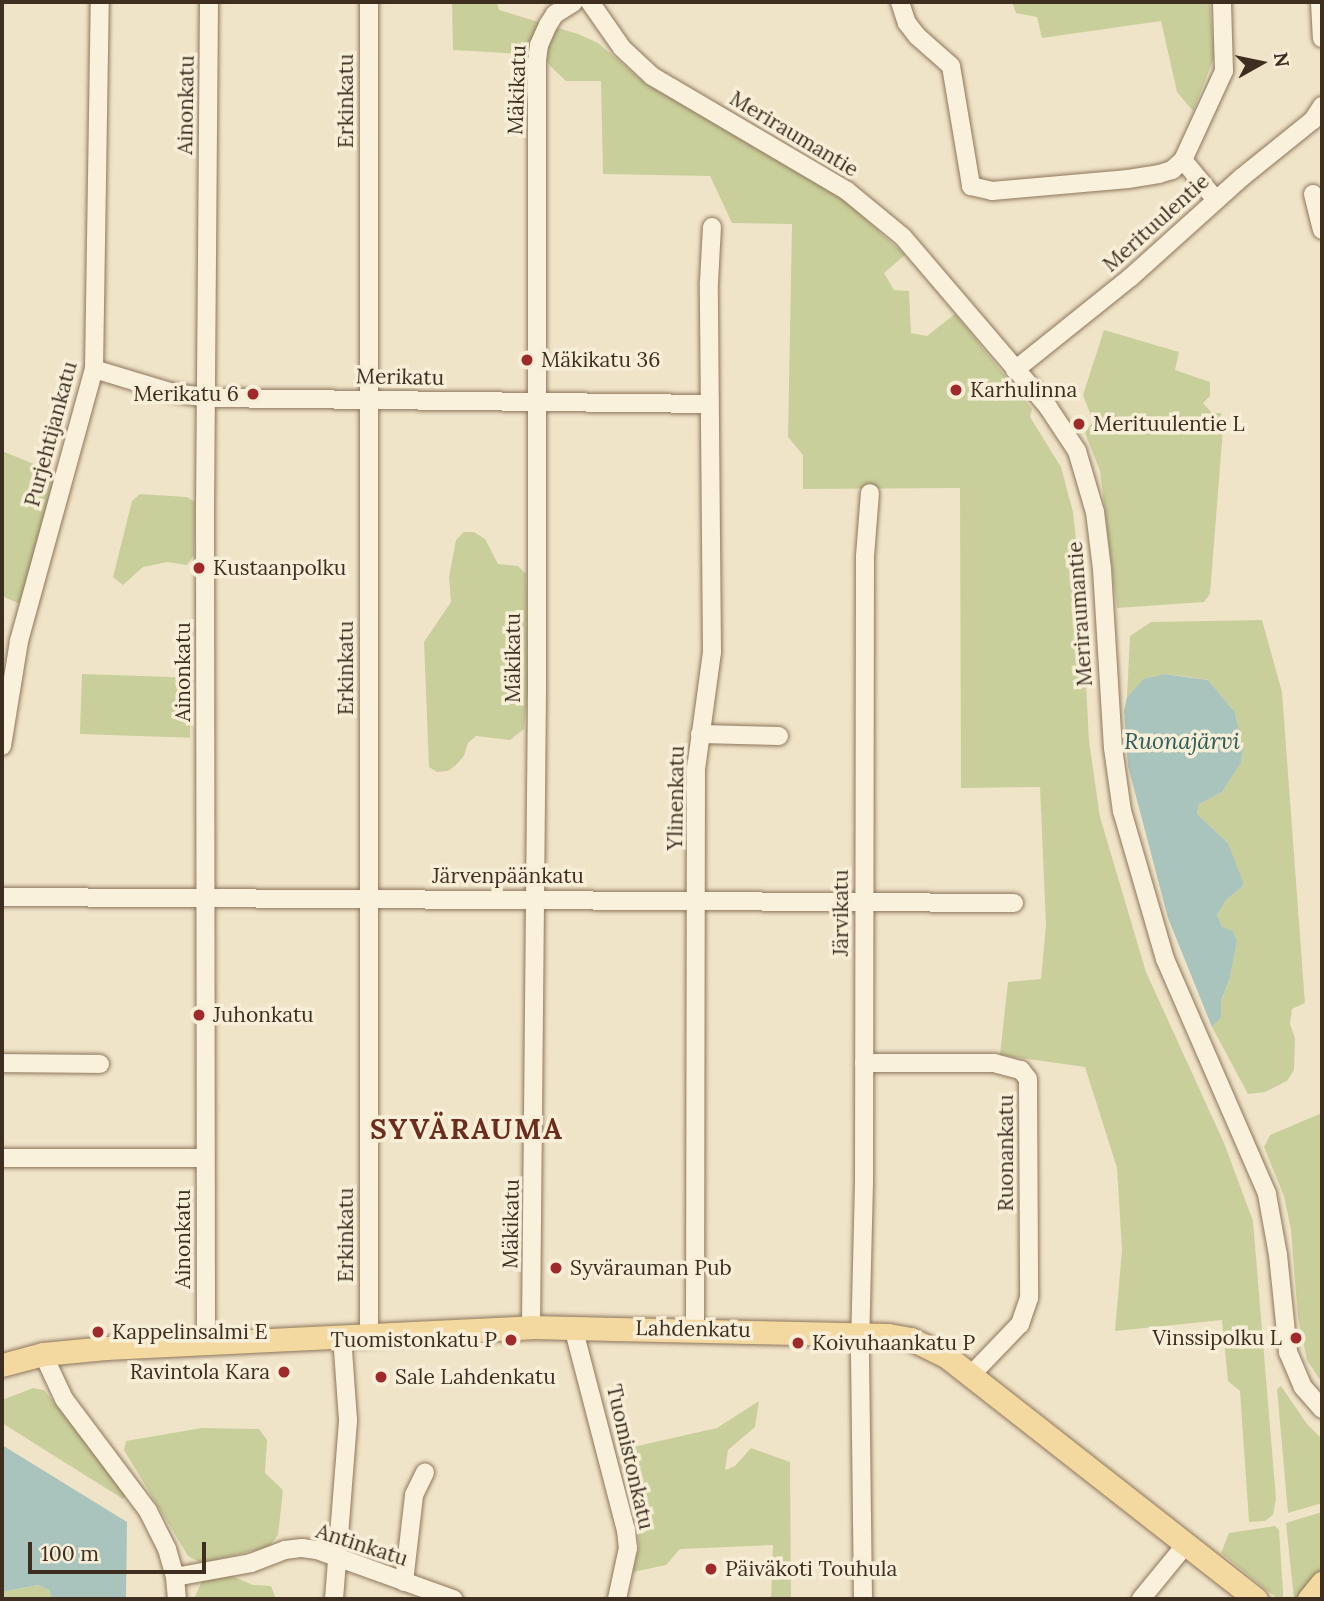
<!DOCTYPE html>
<meta charset="utf-8">
<style>
body{margin:0}
#map{position:relative;width:1324px;height:1601px;overflow:hidden;background:#f0e4c8;font-family:Lora,serif}
div>[style]{position:absolute}
.green>*{inset:0;background:#c9cf9b;transform-origin:0 0}
.water>*{inset:0;background:#a9c4bc}
.roads{filter:drop-shadow(0 0 2px #8d765c) drop-shadow(0 0 2px #8d765c)}
.minor>*{height:18px;margin:-9px;padding:0 9px;transform-origin:9px;border-radius:9px;background:#faf1dc}
.major>*{height:23px;margin:-11.5px;padding:0 11.5px;transform-origin:11.5px;border-radius:11.5px;background:#f3d9a0}
.dots>*{width:19px;height:19px;translate:-50% -50%;box-sizing:border-box;border:4px solid #f7eed8;border-radius:50%}
span{translate:-50% -50%;white-space:nowrap;text-align:center;line-height:1.15;-webkit-text-stroke:7px #f7eed8;paint-order:stroke}
.street-label{font-size:21px;color:#3d2e20}
.poi-label{font-size:21px;color:#3d2e20}
.left{translate:0 -50%;text-align:left}
.right{translate:-100% -50%;text-align:right}
.water-label{font-size:23px;color:#2f5d5a;font-style:italic}
.district-label{font-size:28px;color:#6b2e1e;font-weight:700;letter-spacing:2px}
.frame{position:absolute;inset:0;border:4px solid #3d2e20;pointer-events:none}
.north{position:absolute;left:1226px;top:28px;width:70px;height:70px;-webkit-text-stroke:5px #f7eed8;paint-order:stroke;rotate:81deg;font-size:19px;font-weight:700;line-height:28px;text-align:center;color:#3d2e20}
.north::after{content:'';display:block;margin:auto;width:24px;height:32px;background:#3d2e20;clip-path:polygon(50% 0,100% 100%,50% 72%,0 100%)}
.scale{position:absolute;left:28px;top:1542px;width:178px;height:32px;box-sizing:border-box;border:4px solid #3d2e20;border-top:0;padding-left:9px;font-size:21px;line-height:24px;white-space:nowrap;color:#3d2e20;-webkit-text-stroke:5px #f7eed8;paint-order:stroke}
</style>
<div id="map">
<div class="green">
<div style="clip-path:polygon(452px 2px,497px 2px,499px 10px,578px 34px,598px 43px,646px 84px,734px 132px,844px 200px,905px 255px,884px 273px,894px 290px,909px 291px,911px 333px,927px 336px,955px 314px,1032px 409px,1030px 417px,1061px 467px,1073px 512px,1081px 587px,1089px 741px,1100px 817px,1146px 972px,1224px 1143px,1253px 1221px,1276px 1499px,1273px 1515px,1265px 1521px,1249px 1522px,1240px 1391px,1228px 1381px,1222px 1320px,1115px 1331px,1122px 1250px,1117px 1168px,1085px 1067px,1000px 1055px,1008px 982px,1041px 979px,1046px 925px,1040px 787px,961px 788px,960px 488px,803px 489px,803px 455px,788px 437px,792px 224px,732px 223px,710px 176px,603px 174px,601px 81px,566px 81px,550px 66px,544px 55px,453px 50px)"></div>
<div style="clip-path:polygon(1012px 2px,1210px 2px,1214px 58px,1193px 111px,1177px 92px,1161px 21px,1042px 38px,1037px 17px,1016px 13px)"></div>
<div style="clip-path:polygon(1104px 330px,1179px 352px,1175px 370px,1210px 382px,1210px 396px,1203px 403px,1212px 413px,1221px 413px,1223px 429px,1210px 594px,1204px 602px,1117px 608px,1100px 471px,1085px 433px,1093px 421px,1083px 395px)"></div>
<div style="clip-path:polygon(2px 451px,56px 473px,20px 604px,2px 596px)"></div>
<div style="clip-path:polygon(140px 494px,187px 497px,195px 502px,194px 555px,187px 565px,167px 562px,143px 567px,123px 585px,113px 577px,132px 501px)"></div>
<div style="clip-path:polygon(464px 532px,474px 532px,485px 539px,498px 564px,518px 566px,526px 574px,528px 689px,524px 729px,510px 740px,476px 736px,468px 743px,464px 756px,456px 765px,448px 771px,437px 772px,429px 767px,424px 642px,451px 602px,449px 577px,456px 540px)"></div>
<div style="clip-path:polygon(1262px 620px,1282px 692px,1305px 1003px,1292px 1009px,1290px 1024px,1295px 1038px,1294px 1070px,1287px 1081px,1265px 1092px,1248px 1094px,1212px 1027px,1221px 1018px,1221px 1002px,1230px 978px,1237px 941px,1222px 927px,1217px 915px,1226px 900px,1242px 887px,1228px 843px,1197px 814px,1199px 804px,1222px 792px,1241px 763px,1243px 750px,1235px 712px,1208px 680px,1183px 676px,1165px 674px,1145px 679px,1127px 697px,1130px 636px,1151px 622px)"></div>
<div style="left:82px;top:674px;width:110px;height:60px;rotate:2deg"></div>
<div style="clip-path:polygon(1322px 1113px,1322px 1383px,1307px 1360px,1298px 1318px,1291px 1230px,1284px 1196px,1264px 1147px,1270px 1135px)"></div>
<div style="clip-path:polygon(1281px 1386px,1307px 1424px,1322px 1439px,1322px 1503px,1288px 1513px,1277px 1389px)"></div>
<div style="clip-path:polygon(33px 1388px,44px 1390px,127px 1495px,123px 1499px,2px 1423px,2px 1400px)"></div>
<div style="clip-path:polygon(759px 1401px,755px 1427px,728px 1450px,725px 1470px,735px 1466px,751px 1448px,790px 1462px,791px 1599px,771px 1599px,773px 1545px,680px 1549px,666px 1565px,633px 1572px,639px 1546px,638px 1523px,620px 1450px,717px 1428px)"></div>
<div style="clip-path:polygon(202px 1428px,259px 1429px,267px 1440px,265px 1473px,283px 1490px,278px 1535px,269px 1547px,201px 1563px,188px 1556px,124px 1450px,126px 1441px)"></div>
<div style="clip-path:polygon(1322px 1512px,1322px 1570px,1299px 1599px,1294px 1599px,1286px 1523px)"></div>
<div style="clip-path:polygon(1275px 1526px,1279px 1530px,1283px 1591px,1283px 1598px,1278px 1599px,1221px 1553px,1229px 1533px)"></div>
<div style="clip-path:polygon(232px 1576px,253px 1585px,271px 1586px,276px 1599px,194px 1599px,202px 1581px)"></div>
<div style="clip-path:polygon(38px 1585px,49px 1590px,52px 1599px,2px 1599px,2px 1592px)"></div>
</div>
<div class="water">
<div style="clip-path:polygon(1165px 674px,1208px 680px,1235px 712px,1243px 750px,1241px 763px,1222px 792px,1199px 804px,1197px 814px,1228px 843px,1243px 882px,1242px 887px,1226px 900px,1217px 915px,1222px 927px,1233px 931px,1237px 941px,1230px 978px,1221px 1001px,1221px 1018px,1212px 1027px,1168px 918px,1128px 766px,1124px 711px,1127px 697px,1144px 679px)"></div>
<div style="clip-path:polygon(2px 1445px,127px 1522px,126px 1599px,52px 1599px,49px 1590px,38px 1585px,2px 1592px)"></div>
</div>
<div class="roads">
<div class="minor">
<div style="left:369px;top:2px;width:1332px;rotate:90deg"></div>
<div style="left:590px;top:2px;width:56px;rotate:55.2deg"></div>
<div style="left:622px;top:48px;width:41px;rotate:43deg"></div>
<div style="left:652px;top:76px;width:226px;rotate:30.5deg"></div>
<div style="left:847px;top:191px;width:72px;rotate:39.4deg"></div>
<div style="left:903px;top:237px;width:223px;rotate:49.5deg"></div>
<div style="left:1048px;top:407px;width:53px;rotate:56.6deg"></div>
<div style="left:1077px;top:451px;width:64px;rotate:73.6deg"></div>
<div style="left:1095px;top:512px;width:57px;rotate:83deg"></div>
<div style="left:1102px;top:569px;width:179px;rotate:86.5deg"></div>
<div style="left:1113px;top:748px;width:64px;rotate:81.9deg"></div>
<div style="left:1122px;top:811px;width:154px;rotate:73.8deg"></div>
<div style="left:1165px;top:959px;width:256px;rotate:66.5deg"></div>
<div style="left:1267px;top:1194px;width:62px;rotate:79.8deg"></div>
<div style="left:1278px;top:1255px;width:98px;rotate:84.1deg"></div>
<div style="left:1288px;top:1352px;width:38px;rotate:67deg"></div>
<div style="left:1303px;top:1387px;width:29px;rotate:49deg"></div>
<div style="left:900px;top:2px;width:22px;rotate:72deg"></div>
<div style="left:907px;top:23px;width:16px;rotate:52deg"></div>
<div style="left:917px;top:36px;width:45px;rotate:41.4deg"></div>
<div style="left:951px;top:66px;width:122px;rotate:80.5deg"></div>
<div style="left:971px;top:186px;width:22px;rotate:13deg"></div>
<div style="left:992px;top:191px;width:137px;rotate:-5deg"></div>
<div style="left:1128px;top:179px;width:31px;rotate:-9deg"></div>
<div style="left:1159px;top:174px;width:14px;rotate:-17deg"></div>
<div style="left:1172px;top:170px;width:15px;rotate:-42deg"></div>
<div style="left:1320px;top:2px;width:36px;rotate:87deg"></div>
<div style="left:1313px;top:194px;width:37px;rotate:76deg"></div>
<div style="left:1216px;top:200px;width:52px;rotate:-129.5deg"></div>
<div style="left:1183px;top:160px;width:98px;rotate:-65.3deg"></div>
<div style="left:1224px;top:71px;width:69px;rotate:-91.7deg"></div>
<div style="left:94px;top:369px;width:79px;rotate:16.8deg"></div>
<div style="left:170px;top:392px;width:37px;rotate:9deg"></div>
<div style="left:207px;top:398px;width:502px;rotate:0.68deg"></div>
<div style="left:1015px;top:370px;width:149px;rotate:-38.7deg"></div>
<div style="left:1131px;top:277px;width:148px;rotate:-42deg"></div>
<div style="left:1241px;top:178px;width:92px;rotate:-38.9deg"></div>
<div style="left:1313px;top:120px;width:17px;rotate:-57deg"></div>
<div style="left:700px;top:734px;width:79px;rotate:1.5deg"></div>
<div style="left:2px;top:746px;width:106px;rotate:-80.8deg"></div>
<div style="left:19px;top:641px;width:282px;rotate:-74.6deg"></div>
<div style="left:94px;top:369px;width:367px;rotate:-89.1deg"></div>
<div style="left:2px;top:897px;width:1012px;rotate:0.34deg"></div>
<div style="left:2px;top:1063px;width:98px;rotate:0.6deg"></div>
<div style="left:864px;top:1063px;width:130px"></div>
<div style="left:994px;top:1063px;width:28px;rotate:15deg"></div>
<div style="left:1021px;top:1070px;width:11px;rotate:52deg"></div>
<div style="left:1028px;top:1079px;width:219px;rotate:89.7deg"></div>
<div style="left:1029px;top:1298px;width:28px;rotate:109deg"></div>
<div style="left:1020px;top:1324px;width:71px;rotate:133.9deg"></div>
<div style="left:2px;top:1158px;width:203px"></div>
<div style="left:531px;top:1327px;width:642px;rotate:-89.46deg"></div>
<div style="left:537px;top:685px;width:624px;rotate:-90deg"></div>
<div style="left:537px;top:61px;width:16px;rotate:-83deg"></div>
<div style="left:539px;top:45px;width:22px;rotate:-66deg"></div>
<div style="left:548px;top:25px;width:13px;rotate:-58deg"></div>
<div style="left:555px;top:14px;width:22px;rotate:-32deg"></div>
<div style="left:573px;top:1327px;width:210px;rotate:75.4deg"></div>
<div style="left:626px;top:1530px;width:18px;rotate:84deg"></div>
<div style="left:628px;top:1548px;width:52px;rotate:102.2deg"></div>
<div style="left:695px;top:1329px;width:560px;rotate:-89.9deg"></div>
<div style="left:696px;top:769px;width:118px;rotate:-82.2deg"></div>
<div style="left:712px;top:652px;width:370px;rotate:-90.5deg"></div>
<div style="left:709px;top:282px;width:55px;rotate:-86.9deg"></div>
<div style="left:206px;top:1343px;width:832px;rotate:-90.07deg"></div>
<div style="left:205px;top:511px;width:509px;rotate:-89.55deg"></div>
<div style="left:43px;top:1354px;width:50px;rotate:65deg"></div>
<div style="left:64px;top:1399px;width:140px;rotate:53.1deg"></div>
<div style="left:148px;top:1511px;width:42px;rotate:63.4deg"></div>
<div style="left:167px;top:1549px;width:29px;rotate:74deg"></div>
<div style="left:175px;top:1577px;width:22px;rotate:85deg"></div>
<div style="left:175px;top:1577px;width:77px;rotate:-10.4deg"></div>
<div style="left:251px;top:1563px;width:36px;rotate:-21deg"></div>
<div style="left:285px;top:1550px;width:17px;rotate:-7deg"></div>
<div style="left:302px;top:1548px;width:15px;rotate:8deg"></div>
<div style="left:317px;top:1550px;width:145px;rotate:19.8deg"></div>
<div style="left:404px;top:1582px;width:88px;rotate:-83.4deg"></div>
<div style="left:414px;top:1495px;width:25px;rotate:-64deg"></div>
<div style="left:334px;top:1599px;width:180px;rotate:-85.5deg"></div>
<div style="left:348px;top:1420px;width:84px;rotate:-94.1deg"></div>
<div style="left:863px;top:1599px;width:253px;rotate:-90.7deg"></div>
<div style="left:860px;top:1346px;width:163px;rotate:-88.6deg"></div>
<div style="left:864px;top:1183px;width:627px;rotate:-89.91deg"></div>
<div style="left:865px;top:556px;width:63px;rotate:-85.5deg"></div>
<div style="left:1141px;top:1599px;width:72px;rotate:-50.6deg"></div>
</div>
<div class="major">
<div style="left:2px;top:1365px;width:42px;rotate:-15deg"></div>
<div style="left:43px;top:1354px;width:63px;rotate:-5.4deg"></div>
<div style="left:106px;top:1348px;width:426px;rotate:-2.8deg"></div>
<div style="left:531px;top:1327px;width:357px;rotate:1.3deg"></div>
<div style="left:888px;top:1335px;width:23px;rotate:10deg"></div>
<div style="left:911px;top:1339px;width:39px;rotate:26deg"></div>
<div style="left:946px;top:1356px;width:394px;rotate:38.1deg"></div>
<div style="left:1309px;top:1599px;width:21px;rotate:-51deg"></div>
</div>
</div>
<div class="dots">
<div style="left:527px;top:360px;background:#9e2a2b"></div>
<div style="left:956px;top:390px;background:#9e2a2b"></div>
<div style="left:253px;top:394px;background:#9e2a2b"></div>
<div style="left:1079px;top:424px;background:#9e2a2b"></div>
<div style="left:199px;top:568px;background:#9e2a2b"></div>
<div style="left:199px;top:1015px;background:#9e2a2b"></div>
<div style="left:556px;top:1268px;background:#9e2a2b"></div>
<div style="left:98px;top:1332px;background:#9e2a2b"></div>
<div style="left:1296px;top:1338px;background:#9e2a2b"></div>
<div style="left:511px;top:1340px;background:#9e2a2b"></div>
<div style="left:798px;top:1343px;background:#9e2a2b"></div>
<div style="left:284px;top:1372px;background:#9e2a2b"></div>
<div style="left:381px;top:1377px;background:#9e2a2b"></div>
<div style="left:711px;top:1569px;background:#9e2a2b"></div>
</div>
<div class="street-label">
<span style="left:517px;top:90px;rotate:-88deg">Mäkikatu</span>
<span style="left:346px;top:101px;rotate:-90deg">Erkinkatu</span>
<span style="left:186px;top:105px;rotate:-89deg">Ainonkatu</span>
<span style="left:794px;top:134px;rotate:31deg">Meriraumantie</span>
<span style="left:1156px;top:223px;rotate:-42deg">Merituulentie</span>
<span style="left:400px;top:377px;rotate:1deg">Merikatu</span>
<span style="left:51px;top:434px;rotate:-75deg">Purjehtijankatu</span>
<span style="left:1080px;top:614px;rotate:-94deg">Meriraumantie</span>
<span style="left:513px;top:658px;rotate:-90deg">Mäkikatu</span>
<span style="left:346px;top:668px;rotate:-90deg">Erkinkatu</span>
<span style="left:183px;top:672px;rotate:-90deg">Ainonkatu</span>
<span style="left:676px;top:798px;rotate:-89deg">Ylinenkatu</span>
<span style="left:508px;top:876px">Järvenpäänkatu</span>
<span style="left:841px;top:913px;rotate:-90deg">Järvikatu</span>
<span style="left:1006px;top:1153px;rotate:-90deg">Ruonankatu</span>
<span style="left:511px;top:1224px;rotate:-89deg">Mäkikatu</span>
<span style="left:346px;top:1235px;rotate:-90deg">Erkinkatu</span>
<span style="left:183px;top:1239px;rotate:-90deg">Ainonkatu</span>
<span style="left:693px;top:1329px;rotate:1deg">Lahdenkatu</span>
<span style="left:630px;top:1457px;rotate:77deg">Tuomistonkatu</span>
<span style="left:362px;top:1545px;rotate:18deg">Antinkatu</span>
</div>
<div class="poi-label">
<span class="left" style="left:541px;top:360px">Mäkikatu 36</span>
<span class="left" style="left:970px;top:390px">Karhulinna</span>
<span class="right" style="left:239px;top:394px">Merikatu 6</span>
<span class="left" style="left:1093px;top:424px">Merituulentie L</span>
<span class="left" style="left:213px;top:568px">Kustaanpolku</span>
<span class="left" style="left:213px;top:1015px">Juhonkatu</span>
<span class="left" style="left:570px;top:1268px">Syvärauman Pub</span>
<span class="left" style="left:112px;top:1332px">Kappelinsalmi E</span>
<span class="right" style="left:1282px;top:1338px">Vinssipolku L</span>
<span class="right" style="left:497px;top:1340px">Tuomistonkatu P</span>
<span class="left" style="left:812px;top:1343px">Koivuhaankatu P</span>
<span class="right" style="left:270px;top:1372px">Ravintola Kara</span>
<span class="left" style="left:395px;top:1377px">Sale Lahdenkatu</span>
<span class="left" style="left:725px;top:1569px">Päiväkoti Touhula</span>
</div>
<div class="water-label">
<span style="left:1182px;top:741px">Ruonajärvi</span>
</div>
<div class="district-label">
<span style="left:467px;top:1129px">SYVÄRAUMA</span>
</div>
<div class="frame"></div>
<div class="north">N</div>
<div class="scale">100 m</div>
</div>
